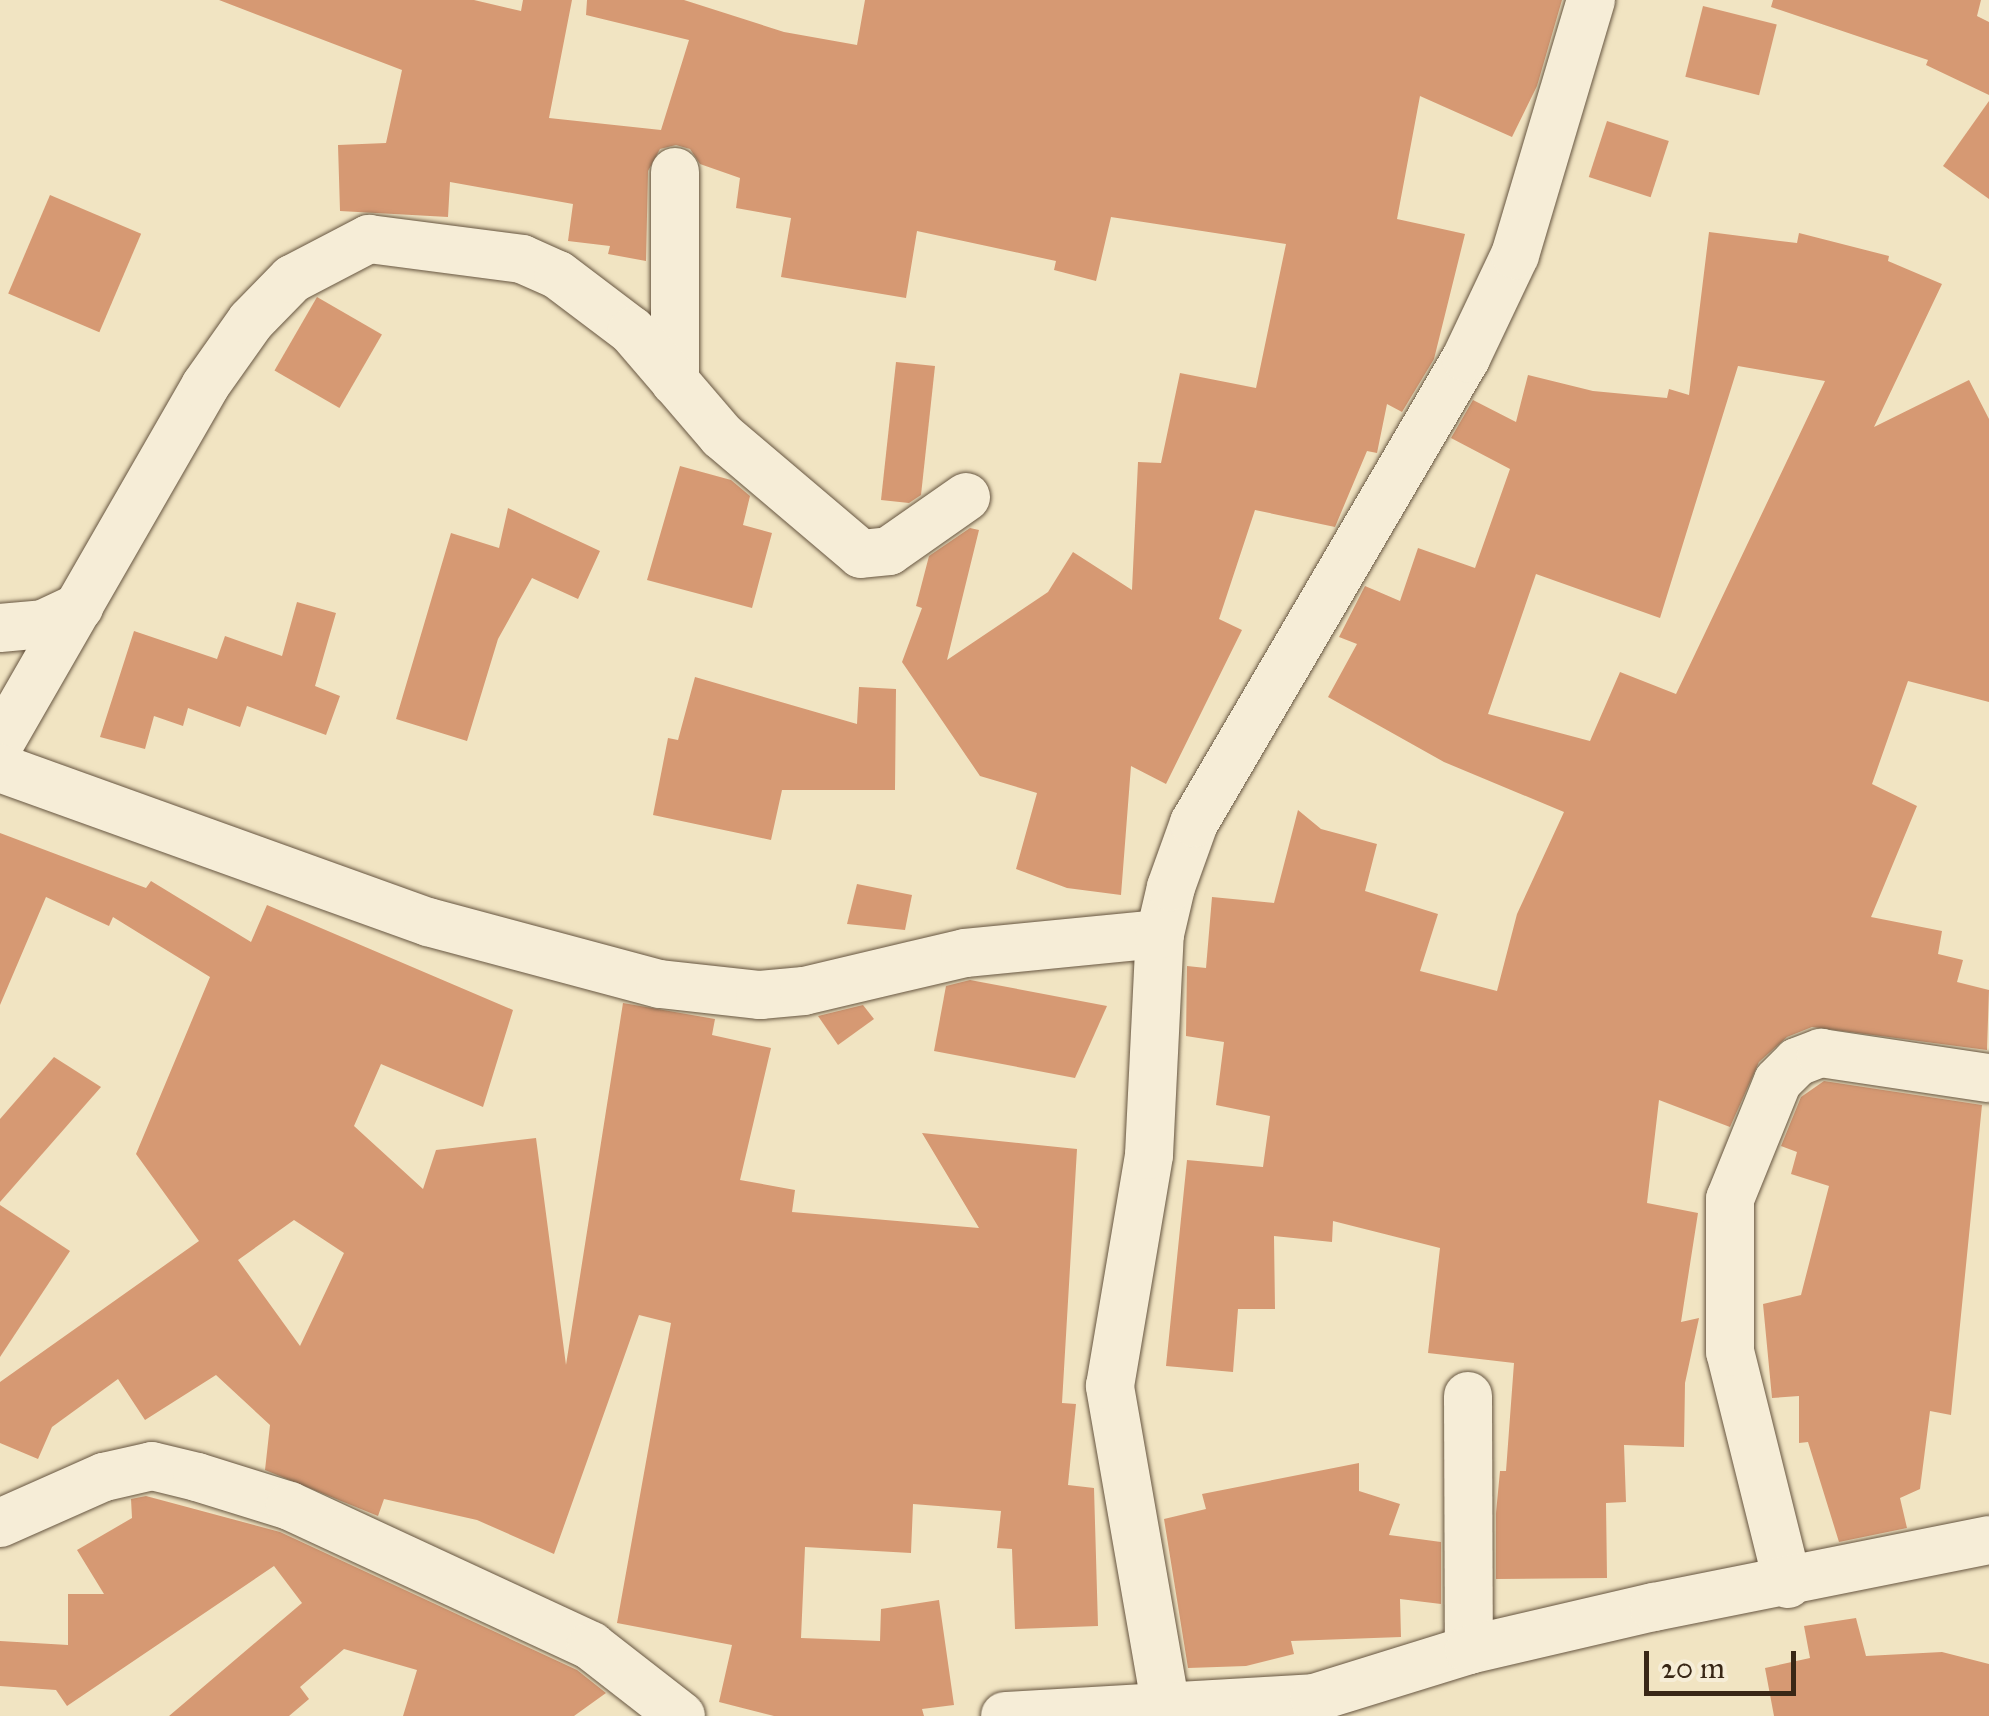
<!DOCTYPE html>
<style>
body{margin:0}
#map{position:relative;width:1989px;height:1716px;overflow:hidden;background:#f1e4c2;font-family:"IM FELL Great Primer",serif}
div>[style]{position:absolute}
.building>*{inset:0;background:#d69973;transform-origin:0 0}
.roads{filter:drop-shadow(0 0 2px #675641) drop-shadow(0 0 2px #675641)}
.minor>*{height:48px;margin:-24px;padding:0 24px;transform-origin:24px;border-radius:24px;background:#f6edd7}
span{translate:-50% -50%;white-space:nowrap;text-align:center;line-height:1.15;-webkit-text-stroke:8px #f6edd7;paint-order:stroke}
.scale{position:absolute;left:1644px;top:1651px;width:152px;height:45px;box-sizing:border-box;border:5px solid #392716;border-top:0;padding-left:12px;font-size:30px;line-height:35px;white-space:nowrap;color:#392716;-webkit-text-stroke:8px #f6edd7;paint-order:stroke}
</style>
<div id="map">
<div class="building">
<div style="clip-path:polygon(219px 0,474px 0,521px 11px,523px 0,572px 0,549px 118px,661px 130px,689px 40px,586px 15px,587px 0,684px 0,784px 32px,857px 45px,865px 0,1562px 0,1537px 86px,1512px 137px,1420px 96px,1397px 219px,1465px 234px,1434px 359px,1402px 412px,1387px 404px,1377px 453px,1367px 451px,1335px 527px,1255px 510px,1219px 619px,1242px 630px,1166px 784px,1131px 766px,1121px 895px,1067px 888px,1016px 869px,1037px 793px,980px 776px,902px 662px,922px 608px,916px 606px,929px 556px,970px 528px,979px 530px,947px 660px,1048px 592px,1073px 552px,1132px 590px,1138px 462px,1161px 463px,1180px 373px,1256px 388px,1286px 244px,1111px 217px,1096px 281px,1054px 270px,1056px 261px,917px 231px,906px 298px,781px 277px,791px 218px,736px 208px,740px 178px,700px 164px,690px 149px,676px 145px,660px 149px,648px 171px,646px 261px,608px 254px,610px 246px,568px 241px,573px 204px,450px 182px,448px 217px,340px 211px,338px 145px,386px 143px,402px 70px)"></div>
<div style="clip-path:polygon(1773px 0,1981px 0,1977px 16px,1989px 22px,1989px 95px,1926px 65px,1928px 60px,1771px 7px)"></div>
<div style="left:1703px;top:6px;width:76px;height:73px;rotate:14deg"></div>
<div style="clip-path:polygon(1989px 101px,1989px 199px,1943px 166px)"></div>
<div style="left:1607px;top:121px;width:65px;height:59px;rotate:18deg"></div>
<div style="left:50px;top:195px;width:99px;height:107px;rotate:23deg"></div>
<div style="clip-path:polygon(evenodd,1709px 232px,1797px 243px,1799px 233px,1889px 256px,1888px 261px,1942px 284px,1874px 427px,1969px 380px,1989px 419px,1989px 702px,1908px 681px,1872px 784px,1917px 806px,1871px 917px,1942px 931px,1938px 954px,1963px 960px,1957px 982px,1989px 990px,1987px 1050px,1812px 1027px,1787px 1037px,1759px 1062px,1730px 1127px,1659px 1100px,1647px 1203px,1698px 1213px,1681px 1322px,1699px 1318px,1685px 1383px,1684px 1447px,1624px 1445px,1626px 1502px,1606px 1503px,1607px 1578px,1496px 1579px,1496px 1513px,1500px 1471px,1506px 1471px,1514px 1363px,1428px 1353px,1440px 1248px,1333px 1221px,1332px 1242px,1274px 1236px,1275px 1309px,1238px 1309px,1233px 1372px,1166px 1366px,1187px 1160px,1263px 1167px,1270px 1116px,1216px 1105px,1224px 1042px,1186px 1036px,1187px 966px,1206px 968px,1212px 897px,1274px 903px,1298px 810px,1321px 829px,1377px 844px,1365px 891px,1438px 914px,1420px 971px,1497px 991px,1517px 914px,1564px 812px,1444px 762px,1328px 697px,1357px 644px,1339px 637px,1365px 586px,1400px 601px,1418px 548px,1475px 568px,1510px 469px,1451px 438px,1473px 400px,1516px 422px,1528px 375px,1593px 391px,1667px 398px,1669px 389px,1689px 395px,1709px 232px,1738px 366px,1825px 381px,1676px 694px,1620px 672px,1590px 741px,1488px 714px,1536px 574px,1660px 618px,1738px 366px)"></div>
<div style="left:317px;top:297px;width:75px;height:85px;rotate:30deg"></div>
<div style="clip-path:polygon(896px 362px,935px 366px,921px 495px,909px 503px,881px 500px)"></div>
<div style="clip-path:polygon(680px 466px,731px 480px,750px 496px,743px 525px,772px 533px,752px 608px,647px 580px)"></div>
<div style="clip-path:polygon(508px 508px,600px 551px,578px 599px,532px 578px,498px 639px,467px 741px,396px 719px,451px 533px,499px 548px)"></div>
<div style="clip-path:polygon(297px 602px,336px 613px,315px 686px,340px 696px,326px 735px,247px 706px,240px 727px,188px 708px,183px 726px,154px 716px,145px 749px,100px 737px,134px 631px,217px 659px,225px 636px,282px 656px)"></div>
<div style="clip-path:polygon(695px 677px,857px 724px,859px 687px,896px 689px,895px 790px,782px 790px,771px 840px,653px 815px,668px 738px,678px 740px)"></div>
<div style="clip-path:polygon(evenodd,0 833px,146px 888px,151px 881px,251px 942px,267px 905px,513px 1010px,483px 1107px,381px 1064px,354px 1126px,423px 1189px,436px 1150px,536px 1138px,566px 1365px,623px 1003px,715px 1019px,712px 1035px,771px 1048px,740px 1180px,795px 1190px,792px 1212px,979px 1228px,922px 1133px,1077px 1149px,1062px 1403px,1076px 1404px,1068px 1485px,1094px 1488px,1098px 1626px,1015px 1629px,1012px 1549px,997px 1548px,1001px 1511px,913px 1504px,911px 1553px,805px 1547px,801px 1638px,880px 1641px,881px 1609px,939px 1600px,954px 1705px,922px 1709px,924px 1716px,774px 1716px,719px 1702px,732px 1645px,617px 1623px,671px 1323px,639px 1315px,554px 1554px,477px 1520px,384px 1499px,378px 1516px,265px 1470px,270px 1425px,216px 1375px,145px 1420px,118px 1379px,52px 1427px,38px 1459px,0 1443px,0 1382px,199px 1241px,136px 1154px,210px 977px,113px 917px,109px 926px,46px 897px,0 1005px,0 833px,294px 1220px,344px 1253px,300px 1346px,238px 1260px,294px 1220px)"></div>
<div style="clip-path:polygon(857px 884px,912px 895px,905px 930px,847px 924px)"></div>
<div style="clip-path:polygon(970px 980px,1107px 1006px,1075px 1078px,934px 1051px,946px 986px)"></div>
<div style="clip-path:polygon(863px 1005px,874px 1019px,838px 1045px,818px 1016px)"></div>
<div style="clip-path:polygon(54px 1057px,101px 1087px,0 1202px,0 1119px)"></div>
<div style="clip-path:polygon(1824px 1081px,1982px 1105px,1951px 1415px,1930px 1411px,1920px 1489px,1900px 1498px,1907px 1528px,1839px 1542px,1808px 1442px,1799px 1443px,1799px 1396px,1772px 1398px,1763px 1304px,1801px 1295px,1829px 1186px,1791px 1174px,1797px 1152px,1781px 1146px,1801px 1097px)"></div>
<div style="clip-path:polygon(0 1205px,70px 1251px,0 1357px)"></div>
<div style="clip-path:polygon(1359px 1463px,1359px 1491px,1400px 1504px,1389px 1535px,1441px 1542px,1441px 1604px,1400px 1599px,1401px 1637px,1291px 1641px,1294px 1654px,1246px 1666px,1188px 1668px,1164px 1519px,1206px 1509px,1202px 1494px)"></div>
<div style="clip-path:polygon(146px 1496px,280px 1532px,577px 1670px,606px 1693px,574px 1716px,403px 1716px,417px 1670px,344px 1649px,300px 1687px,309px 1699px,289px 1716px,169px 1716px,302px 1603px,274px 1566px,67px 1706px,56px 1690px,0 1686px,0 1641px,68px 1645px,68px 1594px,104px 1594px,77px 1550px,132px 1518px,131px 1499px)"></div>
<div style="clip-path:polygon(1856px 1618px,1866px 1656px,1942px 1652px,1989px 1664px,1989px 1716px,1774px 1716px,1765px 1668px,1810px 1658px,1804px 1626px)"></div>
</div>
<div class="roads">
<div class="minor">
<div style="left:675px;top:172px;width:210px;rotate:90deg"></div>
<div style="left:0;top:628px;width:43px;rotate:-5.3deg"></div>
<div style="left:43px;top:624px;width:40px;rotate:-25deg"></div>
<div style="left:0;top:743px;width:412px;rotate:-60.1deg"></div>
<div style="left:205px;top:386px;width:80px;rotate:-54.7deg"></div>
<div style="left:251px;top:321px;width:59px;rotate:-45.7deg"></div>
<div style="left:292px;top:279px;width:87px;rotate:-27.5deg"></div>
<div style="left:369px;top:239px;width:154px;rotate:7.4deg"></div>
<div style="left:522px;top:259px;width:39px;rotate:24deg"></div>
<div style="left:558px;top:275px;width:93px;rotate:37.1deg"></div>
<div style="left:632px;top:331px;width:138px;rotate:49.4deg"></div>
<div style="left:722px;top:436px;width:182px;rotate:40.3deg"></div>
<div style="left:861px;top:554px;width:28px;rotate:-6deg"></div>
<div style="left:889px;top:551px;width:94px;rotate:-35deg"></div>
<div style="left:0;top:768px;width:455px;rotate:19.8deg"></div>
<div style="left:428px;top:922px;width:240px;rotate:15deg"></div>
<div style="left:660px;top:984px;width:101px;rotate:6.3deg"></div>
<div style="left:760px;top:995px;width:44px;rotate:-5.2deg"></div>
<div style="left:804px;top:991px;width:165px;rotate:-13.3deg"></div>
<div style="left:965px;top:953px;width:196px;rotate:-5.6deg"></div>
<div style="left:1468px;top:1396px;width:254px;rotate:89.8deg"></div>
<div style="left:0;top:1523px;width:114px;rotate:-23.9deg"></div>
<div style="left:104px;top:1477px;width:49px;rotate:-12.9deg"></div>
<div style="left:152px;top:1466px;width:46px;rotate:13.7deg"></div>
<div style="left:197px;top:1477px;width:97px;rotate:17.3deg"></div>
<div style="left:290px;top:1506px;width:332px;rotate:24.9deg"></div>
<div style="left:591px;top:1646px;width:114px;rotate:37.9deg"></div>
<div style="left:1788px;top:1584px;width:239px;rotate:-104deg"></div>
<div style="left:1730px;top:1352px;width:153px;rotate:-90deg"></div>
<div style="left:1730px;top:1199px;width:127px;rotate:-67.9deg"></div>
<div style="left:1778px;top:1081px;width:27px;rotate:-45deg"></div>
<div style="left:1797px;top:1062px;width:26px;rotate:-21deg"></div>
<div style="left:1821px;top:1053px;width:170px;rotate:8.5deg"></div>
<div style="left:1165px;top:1702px;width:321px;rotate:-99.9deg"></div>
<div style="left:1110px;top:1386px;width:234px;rotate:-80.4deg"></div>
<div style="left:1149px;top:1155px;width:221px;rotate:-87.2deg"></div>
<div style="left:1160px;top:934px;width:48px;rotate:-76.8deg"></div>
<div style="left:1171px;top:887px;width:68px;rotate:-70.2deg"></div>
<div style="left:1194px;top:823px;width:539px;rotate:-59.67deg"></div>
<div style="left:1466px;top:358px;width:114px;rotate:-64.6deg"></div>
<div style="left:1515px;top:255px;width:266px;rotate:-73.4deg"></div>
<div style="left:1005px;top:1716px;width:310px;rotate:-3.3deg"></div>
<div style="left:1314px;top:1698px;width:162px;rotate:-17.2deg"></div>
<div style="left:1469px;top:1650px;width:190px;rotate:-13.1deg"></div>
<div style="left:1654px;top:1607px;width:342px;rotate:-11.3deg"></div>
</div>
</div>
<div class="scale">20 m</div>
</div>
